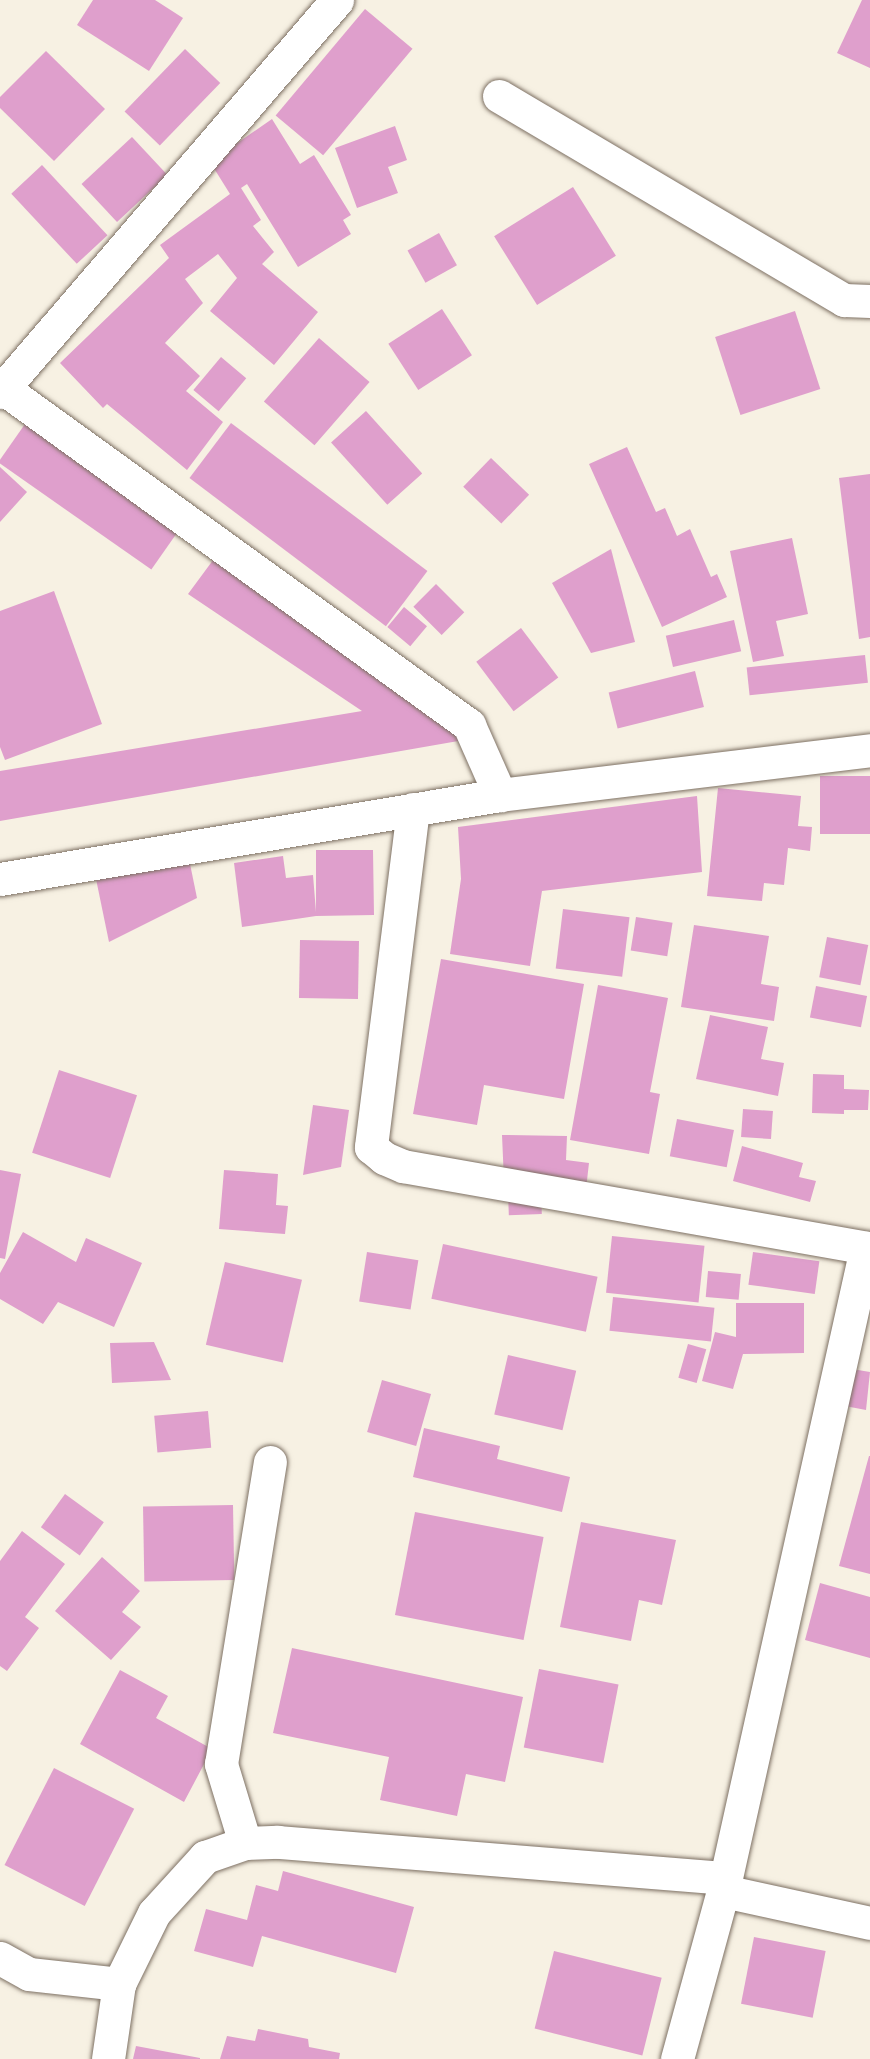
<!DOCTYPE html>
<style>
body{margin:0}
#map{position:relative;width:870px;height:2059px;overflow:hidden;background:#f7f1e3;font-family:"IM FELL English",serif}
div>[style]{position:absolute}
.building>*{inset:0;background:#df9fcc;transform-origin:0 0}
.roads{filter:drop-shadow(0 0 2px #7d7063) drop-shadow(0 0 2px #7d7063)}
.minor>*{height:33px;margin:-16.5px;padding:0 16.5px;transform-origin:16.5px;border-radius:16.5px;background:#fff}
span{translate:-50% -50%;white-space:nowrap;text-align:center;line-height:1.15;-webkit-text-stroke:5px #fff;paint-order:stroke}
</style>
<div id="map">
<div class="building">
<div style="clip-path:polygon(93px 0,155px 0,183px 18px,149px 71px,77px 25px)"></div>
<div style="clip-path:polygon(862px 0,870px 0,870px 68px,837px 53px)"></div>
<div style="left:365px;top:9px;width:62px;height:139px;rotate:40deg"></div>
<div style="left:185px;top:49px;width:49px;height:87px;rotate:44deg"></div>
<div style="clip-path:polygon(46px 51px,105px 109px,54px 161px,0 108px,0 97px)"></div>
<div style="clip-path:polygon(272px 119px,300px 164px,314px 155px,351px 215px,343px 220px,351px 234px,298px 267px,247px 184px,241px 188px,261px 220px,253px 226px,274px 252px,262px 264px,318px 312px,274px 365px,210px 311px,237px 278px,218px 254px,185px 279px,203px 303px,165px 343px,200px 376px,186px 391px,223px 422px,187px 470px,107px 404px,103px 408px,60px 363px,169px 258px,160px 245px,230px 194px,210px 162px)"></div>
<div style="clip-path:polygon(395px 126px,407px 160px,388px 167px,398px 193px,357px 208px,335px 148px)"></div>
<div style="left:132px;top:137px;width:52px;height:69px;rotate:47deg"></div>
<div style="left:42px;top:165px;width:96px;height:42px;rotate:47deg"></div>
<div style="left:573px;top:187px;width:81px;height:93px;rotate:58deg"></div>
<div style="left:439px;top:233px;width:37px;height:36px;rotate:61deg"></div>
<div style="left:442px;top:309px;width:55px;height:64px;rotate:57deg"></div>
<div style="left:795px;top:311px;width:82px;height:84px;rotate:72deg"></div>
<div style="left:319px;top:338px;width:67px;height:84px;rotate:41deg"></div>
<div style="left:221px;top:357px;width:33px;height:43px;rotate:40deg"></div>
<div style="left:366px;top:411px;width:84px;height:47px;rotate:48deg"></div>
<div style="left:32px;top:414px;width:187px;height:59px;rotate:35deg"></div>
<div style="left:231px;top:423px;width:246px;height:69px;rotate:37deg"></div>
<div style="clip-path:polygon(627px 447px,656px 512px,665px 508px,677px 536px,690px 529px,711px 577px,717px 574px,727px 597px,662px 627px,589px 464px)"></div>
<div style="left:491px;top:458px;width:53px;height:40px;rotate:44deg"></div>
<div style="clip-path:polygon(0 467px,27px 492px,0 522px)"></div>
<div style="clip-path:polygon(870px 474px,870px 637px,859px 639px,839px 478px)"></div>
<div style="clip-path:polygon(792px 538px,808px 614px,776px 621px,784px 656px,753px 662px,730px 551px)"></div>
<div style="clip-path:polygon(611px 549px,635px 642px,591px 653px,552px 583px)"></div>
<div style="clip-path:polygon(219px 552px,464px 740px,0 821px,0 771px,362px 711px,188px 594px)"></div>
<div style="left:436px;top:584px;width:40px;height:32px;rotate:45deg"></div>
<div style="clip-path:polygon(54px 591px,102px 724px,5px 760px,0 747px,0 611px)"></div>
<div style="left:404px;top:607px;width:30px;height:26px;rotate:40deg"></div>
<div style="left:734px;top:620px;width:32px;height:70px;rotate:77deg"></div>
<div style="left:521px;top:628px;width:62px;height:56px;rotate:53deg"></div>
<div style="left:865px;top:655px;width:28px;height:119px;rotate:84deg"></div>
<div style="left:695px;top:671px;width:37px;height:89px;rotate:76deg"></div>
<div style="left:870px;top:776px;width:58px;height:50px;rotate:90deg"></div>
<div style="clip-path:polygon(718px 788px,801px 796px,798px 826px,812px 827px,810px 851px,788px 848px,784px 885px,764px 883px,762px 901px,707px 896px)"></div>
<div style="clip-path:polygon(697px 796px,702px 872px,542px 891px,530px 966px,450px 954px,461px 879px,458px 827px)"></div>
<div style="clip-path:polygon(316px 850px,373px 850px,374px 915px,316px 916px,242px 927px,234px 863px,283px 856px,286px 878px,313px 875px,316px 912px)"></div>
<div style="clip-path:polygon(189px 859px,197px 898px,109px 942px,96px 879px)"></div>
<div style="left:563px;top:909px;width:67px;height:60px;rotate:7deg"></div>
<div style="left:636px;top:917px;width:37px;height:34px;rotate:9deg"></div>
<div style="clip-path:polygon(694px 925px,769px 936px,761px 984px,779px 987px,774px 1021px,681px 1007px)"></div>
<div style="left:827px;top:937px;width:42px;height:41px;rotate:11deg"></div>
<div style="left:300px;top:940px;width:59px;height:58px;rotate:1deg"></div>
<div style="clip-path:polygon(441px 959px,584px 984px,564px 1099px,484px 1085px,477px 1125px,413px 1114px)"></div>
<div style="clip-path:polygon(598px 985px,668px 998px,650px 1092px,660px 1094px,649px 1154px,570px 1140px)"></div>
<div style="left:816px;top:986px;width:52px;height:32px;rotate:11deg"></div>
<div style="clip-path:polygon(710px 1015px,768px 1027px,761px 1059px,784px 1063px,778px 1096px,696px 1079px)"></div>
<div style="left:59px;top:1070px;width:82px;height:87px;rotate:18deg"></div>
<div style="clip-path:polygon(813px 1074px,844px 1075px,844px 1089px,869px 1090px,868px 1110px,844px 1110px,844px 1114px,812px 1113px)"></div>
<div style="clip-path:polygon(313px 1105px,349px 1110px,341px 1167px,303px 1175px)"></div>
<div style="left:743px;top:1109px;width:30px;height:28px;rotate:4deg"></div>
<div style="left:677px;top:1119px;width:58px;height:38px;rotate:11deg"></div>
<div style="clip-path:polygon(502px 1135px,567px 1136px,566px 1160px,589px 1163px,586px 1189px,504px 1181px)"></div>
<div style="clip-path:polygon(742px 1146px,803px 1163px,799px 1177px,816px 1181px,810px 1202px,733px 1181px)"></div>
<div style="clip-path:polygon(0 1170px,21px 1174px,5px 1259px,0 1258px)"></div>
<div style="clip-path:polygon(224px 1170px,278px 1174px,276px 1205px,288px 1206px,285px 1234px,219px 1229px)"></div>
<div style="left:541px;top:1191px;width:23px;height:33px;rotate:88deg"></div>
<div style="clip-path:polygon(23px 1232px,76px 1262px,86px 1238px,142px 1263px,114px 1327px,58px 1302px,43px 1324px,0 1299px,0 1273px)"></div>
<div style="left:612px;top:1236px;width:93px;height:57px;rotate:6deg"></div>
<div style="left:443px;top:1244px;width:158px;height:56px;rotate:12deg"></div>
<div style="left:367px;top:1252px;width:52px;height:50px;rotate:9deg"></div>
<div style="left:753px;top:1252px;width:67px;height:33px;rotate:8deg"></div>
<div style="left:225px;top:1262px;width:79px;height:85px;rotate:13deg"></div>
<div style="left:708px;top:1271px;width:33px;height:26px;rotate:5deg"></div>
<div style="left:613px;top:1297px;width:102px;height:34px;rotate:6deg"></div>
<div style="clip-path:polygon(736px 1303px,804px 1303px,804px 1353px,743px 1354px,733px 1389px,702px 1381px,715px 1332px,736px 1337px)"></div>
<div style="clip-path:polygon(154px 1342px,171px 1380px,112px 1383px,110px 1343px)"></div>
<div style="left:688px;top:1344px;width:19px;height:35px;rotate:16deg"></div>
<div style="left:508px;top:1355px;width:70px;height:61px;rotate:13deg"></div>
<div style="clip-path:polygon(852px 1369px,870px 1372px,866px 1410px,845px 1406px)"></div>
<div style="left:382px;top:1380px;width:51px;height:54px;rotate:16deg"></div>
<div style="left:208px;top:1411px;width:37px;height:54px;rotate:85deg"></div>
<div style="clip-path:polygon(424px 1428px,500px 1446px,497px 1459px,570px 1477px,562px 1512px,413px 1477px)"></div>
<div style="clip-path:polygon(869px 1456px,870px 1456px,870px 1574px,839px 1566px)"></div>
<div style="left:65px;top:1494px;width:48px;height:41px;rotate:36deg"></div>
<div style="left:233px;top:1505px;width:75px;height:90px;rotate:89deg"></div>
<div style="left:415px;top:1512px;width:131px;height:105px;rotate:11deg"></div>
<div style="clip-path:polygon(581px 1522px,676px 1540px,662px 1605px,639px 1600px,631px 1641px,560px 1627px)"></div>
<div style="clip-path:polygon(22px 1531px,65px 1564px,25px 1617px,39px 1628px,7px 1671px,0 1666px,0 1561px)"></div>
<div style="clip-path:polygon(102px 1557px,140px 1591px,122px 1612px,141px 1627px,111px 1660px,55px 1611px)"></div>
<div style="clip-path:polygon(820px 1583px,870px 1597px,870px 1658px,805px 1640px)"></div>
<div style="clip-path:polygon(292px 1648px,523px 1697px,505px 1782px,466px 1774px,457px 1816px,380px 1800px,389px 1757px,273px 1733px)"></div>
<div style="left:539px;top:1669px;width:81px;height:80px;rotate:11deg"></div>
<div style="clip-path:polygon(120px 1670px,168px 1696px,156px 1718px,212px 1749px,184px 1802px,80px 1744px)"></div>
<div style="left:54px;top:1768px;width:90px;height:109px;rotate:27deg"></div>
<div style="clip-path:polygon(283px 1871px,414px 1907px,396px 1973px,262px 1936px,253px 1967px,194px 1951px,206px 1909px,247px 1920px,256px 1885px,278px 1891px)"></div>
<div style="left:754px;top:1937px;width:73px;height:68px;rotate:11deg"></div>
<div style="left:554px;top:1951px;width:111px;height:80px;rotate:14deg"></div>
<div style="clip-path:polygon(258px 2029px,308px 2039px,309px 2047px,340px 2053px,339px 2059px,220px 2059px,227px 2036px,255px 2041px)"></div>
<div style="clip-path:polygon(136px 2046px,200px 2058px,200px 2059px,133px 2059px)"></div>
</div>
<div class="roads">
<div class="minor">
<div style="left:499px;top:96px;width:401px;rotate:30.6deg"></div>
<div style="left:844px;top:300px;width:26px;rotate:2deg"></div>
<div style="left:0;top:386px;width:579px;rotate:35.86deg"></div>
<div style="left:469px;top:725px;width:77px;rotate:66.1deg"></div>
<div style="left:0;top:392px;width:517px;rotate:-49.31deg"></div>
<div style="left:413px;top:809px;width:341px;rotate:97.1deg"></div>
<div style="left:371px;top:1147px;width:17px;rotate:40deg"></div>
<div style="left:384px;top:1158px;width:21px;rotate:23deg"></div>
<div style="left:403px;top:1166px;width:470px;rotate:10deg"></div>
<div style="left:0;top:879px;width:507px;rotate:-9.54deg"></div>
<div style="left:500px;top:795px;width:373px;rotate:-6.9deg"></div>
<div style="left:245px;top:1843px;width:83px;rotate:-106.9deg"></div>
<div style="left:221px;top:1764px;width:306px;rotate:-80.8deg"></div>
<div style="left:723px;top:1891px;width:150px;rotate:12.3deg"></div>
<div style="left:0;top:1958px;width:33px;rotate:29deg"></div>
<div style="left:29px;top:1974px;width:91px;rotate:6.3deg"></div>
<div style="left:108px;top:2059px;width:76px;rotate:-81.7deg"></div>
<div style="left:119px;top:1984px;width:79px;rotate:-63.8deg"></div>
<div style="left:154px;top:1913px;width:76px;rotate:-47.7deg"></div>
<div style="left:205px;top:1857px;width:42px;rotate:-19.3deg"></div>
<div style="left:245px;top:1843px;width:33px;rotate:-2deg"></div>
<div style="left:278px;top:1842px;width:449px;rotate:4.6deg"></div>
<div style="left:677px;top:2059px;width:174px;rotate:-74.7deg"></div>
<div style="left:723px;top:1891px;width:659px;rotate:-77.46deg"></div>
<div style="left:866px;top:1248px;width:4px"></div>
</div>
</div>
</div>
